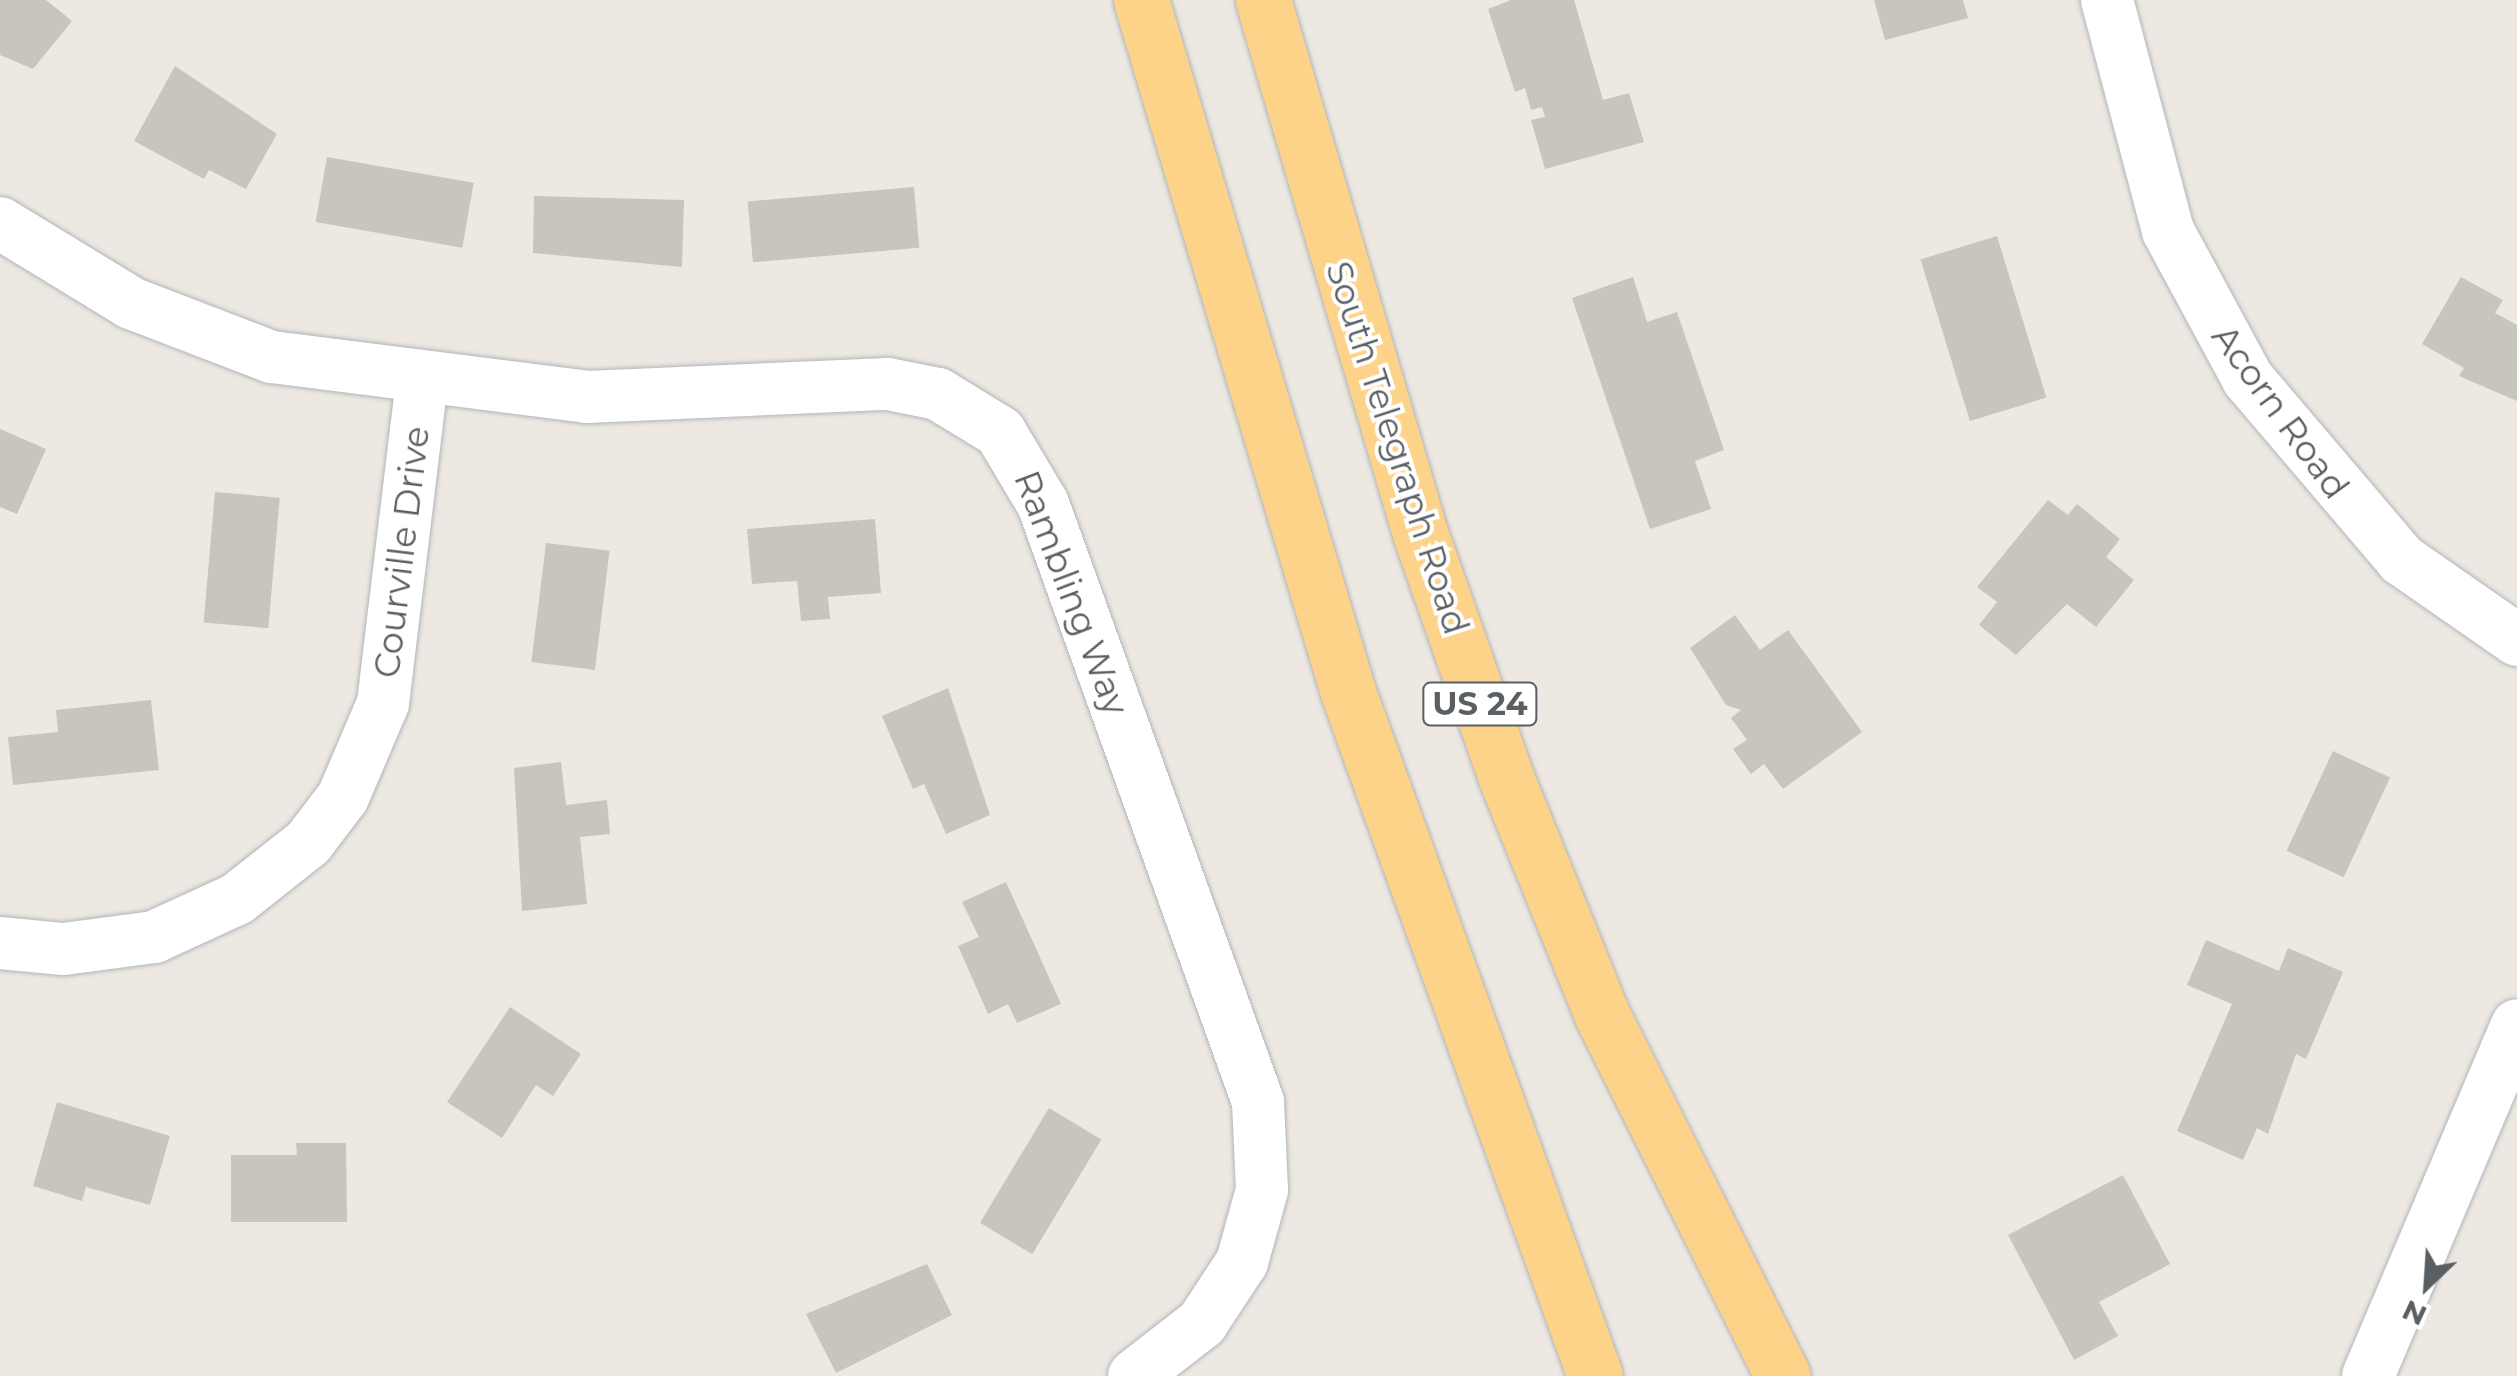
<!DOCTYPE html>
<style>
body{margin:0}
#map{position:relative;width:2517px;height:1376px;overflow:hidden;background:#ede9e2;font-family:Montserrat,sans-serif}
div>[style]{position:absolute}
.building>*{inset:0;background:#c8c4be;transform-origin:0 0}
.roads{filter:drop-shadow(0 0 2px #b2b5b9) drop-shadow(0 0 2px #b2b5b9)}
.minor>*{height:52px;margin:-26px;padding:0 26px;transform-origin:26px;border-radius:26px;background:#fff}
.highway>*{height:55px;margin:-27.5px;padding:0 27.5px;transform-origin:27.5px;border-radius:27.5px;background:#fdd389}
span{translate:-50% -50%;white-space:nowrap;text-align:center;line-height:1.15;-webkit-text-stroke:8px #fff;paint-order:stroke}
.shield-label span{padding:2px 8px;background:#fff;border:2px solid;border-radius:8px;-webkit-text-stroke-width:0}
.shield-label{font-size:32px;color:#5a5f63;font-weight:700}
.street-label{font-size:35px;color:#5a5f63}
.north{position:absolute;left:2377px;top:1236px;width:100px;height:100px;-webkit-text-stroke:8px #fff;paint-order:stroke;rotate:205deg;font-size:28px;font-weight:700;line-height:40px;text-align:center;color:#5a5f63}
.north::after{content:'';display:block;margin:auto;width:35px;height:45px;background:#5a5f63;clip-path:polygon(50% 0,100% 100%,50% 72%,0 100%)}
</style>
<div id="map">
<div class="building">
<div style="clip-path:polygon(0 0,46px 0,72px 21px,33px 69px,0 55px)"></div>
<div style="clip-path:polygon(1511px 0,1574px 0,1603px 100px,1629px 93px,1644px 142px,1545px 169px,1531px 120px,1545px 117px,1542px 107px,1531px 110px,1525px 88px,1515px 92px,1488px 9px)"></div>
<div style="clip-path:polygon(1874px 0,1963px 0,1968px 18px,1885px 40px)"></div>
<div style="clip-path:polygon(175px 66px,277px 134px,246px 189px,209px 170px,204px 179px,134px 141px)"></div>
<div style="left:327px;top:157px;width:149px;height:66px;rotate:10deg"></div>
<div style="left:914px;top:187px;width:61px;height:167px;rotate:85deg"></div>
<div style="clip-path:polygon(534px 196px,684px 200px,682px 267px,533px 253px)"></div>
<div style="left:1997px;top:236px;width:169px;height:80px;rotate:73deg"></div>
<div style="clip-path:polygon(1633px 277px,1647px 322px,1677px 312px,1724px 450px,1695px 461px,1711px 509px,1650px 529px,1572px 298px)"></div>
<div style="clip-path:polygon(2461px 277px,2503px 300px,2495px 313px,2517px 325px,2517px 401px,2459px 376px,2464px 368px,2422px 344px)"></div>
<div style="clip-path:polygon(0 429px,46px 449px,17px 514px,0 507px)"></div>
<div style="left:215px;top:492px;width:65px;height:131px;rotate:5deg"></div>
<div style="clip-path:polygon(2048px 500px,2068px 515px,2077px 504px,2120px 539px,2106px 557px,2134px 580px,2096px 627px,2067px 604px,2016px 655px,1979px 625px,1997px 602px,1977px 587px)"></div>
<div style="clip-path:polygon(875px 519px,881px 593px,828px 597px,830px 619px,801px 621px,797px 581px,752px 584px,747px 529px)"></div>
<div style="left:546px;top:543px;width:64px;height:120px;rotate:7deg"></div>
<div style="clip-path:polygon(1735px 615px,1760px 650px,1788px 630px,1862px 732px,1783px 789px,1764px 764px,1751px 774px,1733px 749px,1747px 740px,1731px 718px,1741px 710px,1726px 705px,1690px 648px)"></div>
<div style="clip-path:polygon(948px 688px,990px 815px,946px 834px,924px 784px,913px 789px,882px 716px)"></div>
<div style="clip-path:polygon(151px 700px,159px 770px,13px 785px,8px 737px,58px 732px,56px 710px)"></div>
<div style="left:2333px;top:751px;width:63px;height:110px;rotate:25deg"></div>
<div style="clip-path:polygon(561px 762px,566px 805px,607px 800px,610px 834px,580px 837px,587px 904px,522px 911px,514px 768px)"></div>
<div style="clip-path:polygon(1006px 882px,1061px 1004px,1017px 1023px,1008px 1004px,988px 1014px,958px 946px,979px 937px,962px 902px)"></div>
<div style="clip-path:polygon(2206px 940px,2279px 971px,2288px 948px,2343px 972px,2306px 1059px,2296px 1054px,2268px 1134px,2257px 1128px,2243px 1160px,2177px 1131px,2232px 1004px,2187px 985px)"></div>
<div style="clip-path:polygon(510px 1007px,581px 1054px,553px 1096px,536px 1085px,502px 1138px,447px 1102px)"></div>
<div style="clip-path:polygon(57px 1102px,170px 1136px,150px 1205px,86px 1187px,82px 1201px,33px 1186px)"></div>
<div style="left:1049px;top:1108px;width:61px;height:134px;rotate:31deg"></div>
<div style="clip-path:polygon(296px 1143px,346px 1143px,347px 1222px,231px 1222px,231px 1155px,297px 1155px)"></div>
<div style="clip-path:polygon(2123px 1175px,2170px 1264px,2099px 1302px,2118px 1336px,2074px 1360px,2008px 1235px)"></div>
<div style="clip-path:polygon(927px 1264px,952px 1315px,836px 1373px,806px 1314px)"></div>
</div>
<div class="roads">
<div class="minor">
<div style="left:2107px;top:0;width:239px;rotate:75.2deg"></div>
<div style="left:2168px;top:231px;width:168px;rotate:61.6deg"></div>
<div style="left:2248px;top:379px;width:238px;rotate:49.6deg"></div>
<div style="left:2402px;top:560px;width:140px;rotate:34.8deg"></div>
<div style="left:0;top:223px;width:153px;rotate:31.4deg"></div>
<div style="left:131px;top:303px;width:151px;rotate:21deg"></div>
<div style="left:272px;top:357px;width:318px;rotate:7.2deg"></div>
<div style="left:587px;top:397px;width:301px;rotate:-2.5deg"></div>
<div style="left:888px;top:384px;width:51px;rotate:11.3deg"></div>
<div style="left:938px;top:394px;width:73px;rotate:31.5deg"></div>
<div style="left:1000px;top:432px;width:84px;rotate:59.2deg"></div>
<div style="left:1043px;top:504px;width:635px;rotate:70.22deg"></div>
<div style="left:1258px;top:1102px;width:88px;rotate:87.4deg"></div>
<div style="left:1262px;top:1190px;width:75px;rotate:105.5deg"></div>
<div style="left:1242px;top:1262px;width:73px;rotate:123.3deg"></div>
<div style="left:1202px;top:1323px;width:86px;rotate:142.1deg"></div>
<div style="left:0;top:943px;width:64px;rotate:5.4deg"></div>
<div style="left:64px;top:949px;width:91px;rotate:-7.6deg"></div>
<div style="left:154px;top:937px;width:91px;rotate:-24.6deg"></div>
<div style="left:237px;top:899px;width:90px;rotate:-38.3deg"></div>
<div style="left:308px;top:843px;width:58px;rotate:-52.7deg"></div>
<div style="left:343px;top:797px;width:102px;rotate:-66.9deg"></div>
<div style="left:383px;top:703px;width:322px;rotate:-83.1deg"></div>
<div style="left:2368px;top:1376px;width:381px;rotate:-67deg"></div>
</div>
<div class="highway">
<div style="left:1141px;top:0;width:722px;rotate:73.35deg"></div>
<div style="left:1348px;top:692px;width:727px;rotate:70.14deg"></div>
<div style="left:1263px;top:0;width:556px;rotate:73.59deg"></div>
<div style="left:1420px;top:533px;width:256px;rotate:70.6deg"></div>
<div style="left:1505px;top:775px;width:259px;rotate:68deg"></div>
<div style="left:1602px;top:1015px;width:404px;rotate:63.4deg"></div>
</div>
</div>
<div class="shield-label">
<span style="left:1480px;top:704px">US 24</span>
</div>
<div class="street-label">
<span style="left:2280px;top:412px;rotate:54deg">Acorn Road</span>
<span style="left:1397px;top:448px;rotate:72deg">South Telegraph Road</span>
<span style="left:402px;top:552px;rotate:-83deg">Courville Drive</span>
<span style="left:1071px;top:593px;rotate:69deg">Rambling Way</span>
</div>
<div class="north">N</div>
</div>
